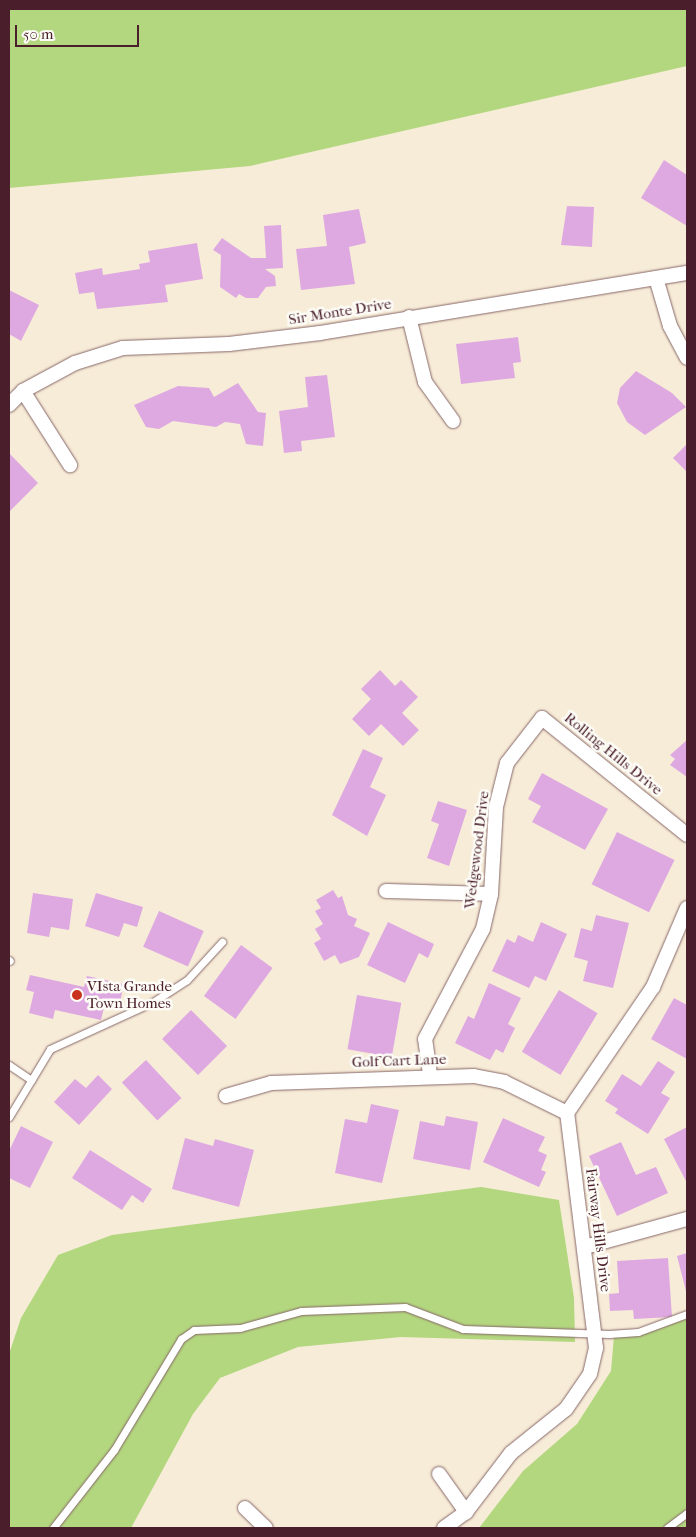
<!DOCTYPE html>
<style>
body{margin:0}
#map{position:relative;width:696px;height:1537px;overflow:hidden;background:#f7ecd8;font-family:"IM FELL French Canon",serif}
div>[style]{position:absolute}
.green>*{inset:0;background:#b3d77f}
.building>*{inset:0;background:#dea9e1;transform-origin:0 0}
.roads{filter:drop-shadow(0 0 1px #876768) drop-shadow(0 0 1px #876768)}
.service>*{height:7px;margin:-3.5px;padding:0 3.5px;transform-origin:3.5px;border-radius:3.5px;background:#fff}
.minor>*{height:14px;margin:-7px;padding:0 7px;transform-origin:7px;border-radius:7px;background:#fff}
.dots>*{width:14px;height:14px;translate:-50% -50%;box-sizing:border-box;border:2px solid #fdfcf7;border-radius:50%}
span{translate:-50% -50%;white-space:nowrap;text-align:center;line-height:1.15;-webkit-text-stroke:5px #fdfcf7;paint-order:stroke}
.street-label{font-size:15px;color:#4a1f2b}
.poi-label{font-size:15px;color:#4a1f2b}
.left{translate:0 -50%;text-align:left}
.frame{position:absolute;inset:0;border:10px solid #4a1f2b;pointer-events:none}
.scale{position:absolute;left:15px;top:25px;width:124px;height:22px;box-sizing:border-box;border:2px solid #4a1f2b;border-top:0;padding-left:6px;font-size:15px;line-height:18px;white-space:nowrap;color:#4a1f2b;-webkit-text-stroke:4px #fdfcf7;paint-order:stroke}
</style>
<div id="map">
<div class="green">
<div style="clip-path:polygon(9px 9px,687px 9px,687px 66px,250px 166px,9px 188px)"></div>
<div style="clip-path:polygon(481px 1187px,559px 1200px,574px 1298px,575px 1342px,401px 1337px,298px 1347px,220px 1378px,193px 1414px,131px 1528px,9px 1528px,9px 1354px,21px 1318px,58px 1255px,112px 1235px)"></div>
<div style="clip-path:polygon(687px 1318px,687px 1528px,479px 1528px,523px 1471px,577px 1424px,611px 1371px,614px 1336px)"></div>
</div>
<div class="building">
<div style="clip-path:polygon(664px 160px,687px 175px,687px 226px,641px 198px)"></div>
<div style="clip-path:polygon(567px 206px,594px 207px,592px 247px,561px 245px)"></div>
<div style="clip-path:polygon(359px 209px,366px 243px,349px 247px,355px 284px,301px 290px,296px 249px,327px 246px,323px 215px)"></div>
<div style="clip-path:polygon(281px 225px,283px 268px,265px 269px,275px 276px,276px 286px,266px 287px,258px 298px,246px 298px,239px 294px,236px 298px,220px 287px,221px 255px,213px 250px,222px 238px,251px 258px,266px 258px,264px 226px)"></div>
<div style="clip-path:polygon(197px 243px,203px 279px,165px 285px,168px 302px,97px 309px,94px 292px,79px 294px,75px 273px,102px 268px,103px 275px,140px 269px,139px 264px,150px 262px,148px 251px)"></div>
<div style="clip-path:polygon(9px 290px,39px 305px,21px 341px,9px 334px)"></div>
<div style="clip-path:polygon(518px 337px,521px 362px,513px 363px,515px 378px,461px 384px,456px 344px)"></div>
<div style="clip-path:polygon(636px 371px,672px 393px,686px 407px,645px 435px,627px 422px,617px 403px,620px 388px)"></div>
<div style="clip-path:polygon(327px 375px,335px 437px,301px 441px,302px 451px,284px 453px,279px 411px,308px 407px,305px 377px)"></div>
<div style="clip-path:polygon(238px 383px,258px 412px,266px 413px,263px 446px,246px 444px,240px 424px,225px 422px,216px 427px,173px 421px,159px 429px,146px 427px,134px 405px,178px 386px,209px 388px,214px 397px)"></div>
<div style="clip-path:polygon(687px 444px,687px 472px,673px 458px)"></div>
<div style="clip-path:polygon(9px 453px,38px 483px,9px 512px)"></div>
<div style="clip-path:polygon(380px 670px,395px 686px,401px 680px,418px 697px,402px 713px,419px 730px,403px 746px,381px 724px,369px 736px,352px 719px,371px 699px,361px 689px)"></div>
<div style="clip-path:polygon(687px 740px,687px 777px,670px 765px,675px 759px,670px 755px)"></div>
<div style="clip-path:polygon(363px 749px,383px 758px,370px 787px,386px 795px,367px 836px,332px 815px)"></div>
<div style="clip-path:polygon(542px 773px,608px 809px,585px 850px,532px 822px,541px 806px,528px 799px)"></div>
<div style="clip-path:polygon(438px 801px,467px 810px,449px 866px,427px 858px,439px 824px,431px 821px)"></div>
<div style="left:617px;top:832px;width:64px;height:58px;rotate:26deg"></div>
<div style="clip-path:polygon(333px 890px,338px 898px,342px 896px,348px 915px,357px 919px,354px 926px,370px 933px,359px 957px,340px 964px,335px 955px,324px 961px,314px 943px,321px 939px,315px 929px,323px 924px,315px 911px,321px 908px,316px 900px)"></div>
<div style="clip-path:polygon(33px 893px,73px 899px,69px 930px,51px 927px,49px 937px,27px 933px)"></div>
<div style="clip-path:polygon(96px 893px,143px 907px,137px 927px,124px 923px,119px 937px,85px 926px)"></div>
<div style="left:159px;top:911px;width:49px;height:39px;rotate:24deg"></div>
<div style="clip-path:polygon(596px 915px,629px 923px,613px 988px,583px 981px,588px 961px,574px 957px,581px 928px,592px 931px)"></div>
<div style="clip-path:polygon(388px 922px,434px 944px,428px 958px,419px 953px,405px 983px,367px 965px)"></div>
<div style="clip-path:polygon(541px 922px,567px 934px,546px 981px,535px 976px,529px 988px,492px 971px,507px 939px,515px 943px,518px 935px,533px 942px)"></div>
<div style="left:241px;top:945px;width:39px;height:63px;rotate:36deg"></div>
<div style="clip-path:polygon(30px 975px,84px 987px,87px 976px,124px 984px,120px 1002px,106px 999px,101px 1020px,55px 1010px,53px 1019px,29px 1013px,34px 992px,26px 990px)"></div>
<div style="clip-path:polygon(489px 983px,521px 998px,508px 1024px,515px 1028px,503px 1053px,496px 1049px,490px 1060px,455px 1043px,468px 1016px,474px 1019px)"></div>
<div style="left:559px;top:990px;width:45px;height:72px;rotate:31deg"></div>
<div style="left:357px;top:995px;width:45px;height:55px;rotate:10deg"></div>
<div style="clip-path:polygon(674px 998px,687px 1005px,687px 1059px,651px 1039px)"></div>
<div style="left:191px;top:1010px;width:51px;height:41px;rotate:45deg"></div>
<div style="left:146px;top:1060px;width:52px;height:33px;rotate:47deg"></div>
<div style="clip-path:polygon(658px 1061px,675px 1072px,661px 1093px,670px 1098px,648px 1134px,615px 1113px,618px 1109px,605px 1101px,622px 1074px,641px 1086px)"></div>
<div style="clip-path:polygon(98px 1075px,112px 1089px,79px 1125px,54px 1102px,75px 1079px,86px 1088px)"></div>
<div style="clip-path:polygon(371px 1104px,399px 1110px,382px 1183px,335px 1173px,345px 1119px,367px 1123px)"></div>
<div style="clip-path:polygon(446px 1116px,478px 1122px,470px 1170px,413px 1159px,420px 1121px,444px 1126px)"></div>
<div style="clip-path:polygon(503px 1118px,545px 1137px,538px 1151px,547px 1155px,541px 1170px,546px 1172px,539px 1187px,483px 1162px)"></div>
<div style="clip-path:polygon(21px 1126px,53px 1142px,30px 1188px,9px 1178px,9px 1151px)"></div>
<div style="clip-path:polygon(687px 1127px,687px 1183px,664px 1139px)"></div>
<div style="clip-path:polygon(185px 1138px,213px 1146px,215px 1139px,254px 1150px,239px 1207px,172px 1189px)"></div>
<div style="clip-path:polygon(621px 1142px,636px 1175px,656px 1167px,668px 1193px,617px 1216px,589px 1156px)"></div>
<div style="clip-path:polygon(90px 1150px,152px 1189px,143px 1203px,132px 1195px,122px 1210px,72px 1178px)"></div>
<div style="clip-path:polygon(687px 1253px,687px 1295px,677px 1256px)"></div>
<div style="clip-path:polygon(668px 1258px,672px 1317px,634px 1319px,633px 1310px,610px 1311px,609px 1294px,619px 1293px,617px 1261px)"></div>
</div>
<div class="roads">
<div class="service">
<div style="left:9px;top:960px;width:1px;rotate:45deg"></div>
<div style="left:9px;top:1065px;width:27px;rotate:34deg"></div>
<div style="left:9px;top:1117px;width:79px;rotate:-58.9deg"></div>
<div style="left:50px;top:1049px;width:113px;rotate:-24.5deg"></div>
<div style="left:153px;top:1002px;width:40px;rotate:-32.9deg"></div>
<div style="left:187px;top:980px;width:52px;rotate:-47.4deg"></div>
<div style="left:53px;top:1528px;width:99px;rotate:-52deg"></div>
<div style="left:114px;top:1450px;width:130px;rotate:-58.9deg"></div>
<div style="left:181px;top:1339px;width:16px;rotate:-35deg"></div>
<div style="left:194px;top:1330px;width:46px;rotate:-2.5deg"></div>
<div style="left:240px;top:1328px;width:63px;rotate:-15.6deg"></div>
<div style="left:301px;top:1311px;width:104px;rotate:-2.2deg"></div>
<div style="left:405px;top:1307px;width:62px;rotate:20.8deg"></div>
<div style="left:463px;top:1329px;width:146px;rotate:2deg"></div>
<div style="left:609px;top:1334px;width:29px;rotate:-4deg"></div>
<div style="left:638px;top:1332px;width:52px;rotate:-20.2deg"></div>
<div style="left:667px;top:1528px;width:25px;rotate:-37deg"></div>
</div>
<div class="minor">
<div style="left:656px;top:278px;width:50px;rotate:73.7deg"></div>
<div style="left:670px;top:326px;width:36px;rotate:62deg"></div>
<div style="left:409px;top:317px;width:67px;rotate:76.2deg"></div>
<div style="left:425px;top:382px;width:48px;rotate:54.3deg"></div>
<div style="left:23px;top:391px;width:88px;rotate:57.6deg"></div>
<div style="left:9px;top:405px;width:20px;rotate:-45deg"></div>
<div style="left:23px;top:391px;width:59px;rotate:-28.3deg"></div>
<div style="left:75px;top:363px;width:50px;rotate:-17.4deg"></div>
<div style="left:123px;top:348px;width:106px;rotate:-2.2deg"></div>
<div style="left:229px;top:344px;width:92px;rotate:-6.9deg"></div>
<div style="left:320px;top:333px;width:372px;rotate:-9.3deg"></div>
<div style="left:386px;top:891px;width:105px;rotate:1.6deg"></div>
<div style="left:430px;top:1074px;width:35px;rotate:-98deg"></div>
<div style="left:425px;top:1039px;width:124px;rotate:-62.2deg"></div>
<div style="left:483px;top:929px;width:36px;rotate:-77deg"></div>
<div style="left:491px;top:894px;width:87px;rotate:-86.7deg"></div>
<div style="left:496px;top:807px;width:45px;rotate:-76deg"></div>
<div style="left:507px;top:763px;width:57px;rotate:-52.1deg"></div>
<div style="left:542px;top:718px;width:186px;rotate:38.9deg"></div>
<div style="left:226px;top:1096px;width:47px;rotate:-16.1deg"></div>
<div style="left:271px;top:1083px;width:203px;rotate:-2deg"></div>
<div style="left:474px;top:1076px;width:31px;rotate:11deg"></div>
<div style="left:504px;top:1082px;width:70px;rotate:26.2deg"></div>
<div style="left:585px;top:1247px;width:106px;rotate:-15.4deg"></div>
<div style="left:439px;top:1474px;width:47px;rotate:54.6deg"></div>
<div style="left:245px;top:1508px;width:29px;rotate:44deg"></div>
<div style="left:444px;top:1528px;width:27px;rotate:-36deg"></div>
<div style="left:466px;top:1512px;width:74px;rotate:-52.7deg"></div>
<div style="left:511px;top:1453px;width:70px;rotate:-38.7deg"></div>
<div style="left:566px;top:1409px;width:42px;rotate:-55.6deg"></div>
<div style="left:590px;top:1374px;width:27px;rotate:-77deg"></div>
<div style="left:596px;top:1348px;width:237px;rotate:-97deg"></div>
<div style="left:567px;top:1113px;width:153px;rotate:-55.7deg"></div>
<div style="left:653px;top:987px;width:86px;rotate:-66.7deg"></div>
</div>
</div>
<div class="dots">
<div style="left:77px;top:995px;background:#c8321e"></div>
</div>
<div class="street-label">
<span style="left:340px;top:312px;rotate:-9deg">Sir Monte Drive</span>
<span style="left:613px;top:754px;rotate:39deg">Rolling Hills Drive</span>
<span style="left:477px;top:850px;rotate:-83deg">Wedgewood Drive</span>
<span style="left:399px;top:1061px;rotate:-2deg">Golf Cart Lane</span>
<span style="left:598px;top:1230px;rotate:83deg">Fairway Hills Drive</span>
</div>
<div class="poi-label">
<span class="left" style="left:87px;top:995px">VIsta Grande<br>Town Homes</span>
</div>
<div class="frame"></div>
<div class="scale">50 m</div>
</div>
